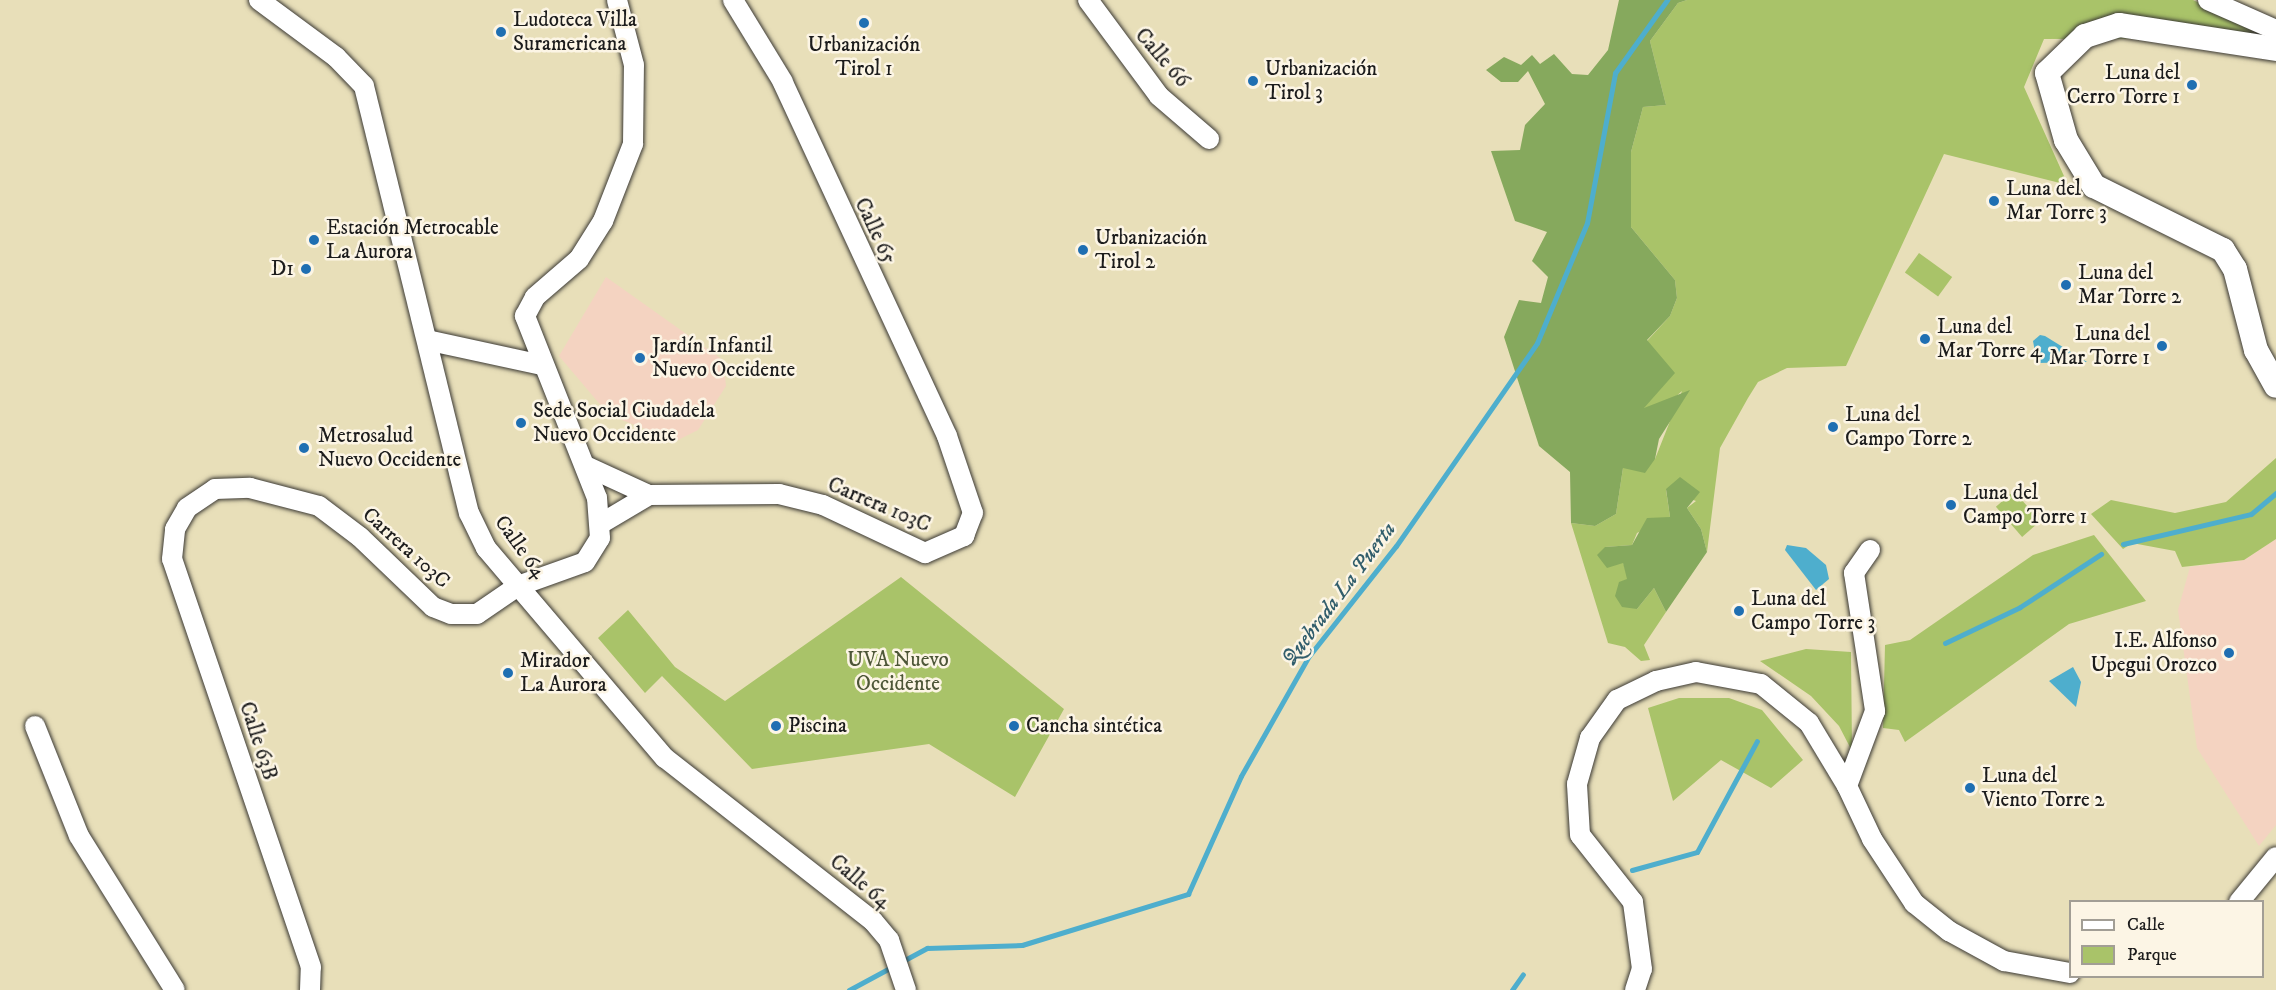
<!DOCTYPE html>
<meta charset="utf-8">
<style>
body{margin:0}
#map{position:relative;width:2276px;height:990px;overflow:hidden;background:#e8dfb9;font-family:"IM FELL DW Pica",serif}
div>[style]{position:absolute}
.built>*{inset:0;background:#f4d3c1}
.green>*{inset:0;background:#a9c369;transform-origin:0 0}
.forest>*{inset:0;background:#86a95d}
.water>*{inset:0;background:#4eaecd}
.stream>*{height:5px;margin:-2.5px;padding:0 2.5px;transform-origin:2.5px;border-radius:2.5px;background:#4eaecd}
.roads{filter:drop-shadow(0 0 2px #3b3934) drop-shadow(0 0 2px #3b3934)}
.minor>*{height:20px;margin:-10px;padding:0 10px;transform-origin:10px;border-radius:10px;background:#fff}
.tertiary>*{height:24px;margin:-12px;padding:0 12px;transform-origin:12px;border-radius:12px;background:#fff}
.dots>*{width:16px;height:16px;translate:-50% -50%;box-sizing:border-box;border:3px solid #fcf5e5;border-radius:50%}
span{translate:-50% -50%;white-space:nowrap;text-align:center;line-height:1.15;-webkit-text-stroke:5px #fcf5e5;paint-order:stroke}
.poi-label{font-size:21px;color:#1c1c1c}
.left{translate:0 -50%;text-align:left}
.right{translate:-100% -50%;text-align:right}
.street-label{font-size:21px;color:#1c1c1c}
.park-label{font-size:21px;color:#4d5637}
.water-label{font-size:22px;color:#325e6c;font-style:italic}
.legend{position:absolute;left:2069px;top:900px;width:195px;height:78px;box-sizing:border-box;background:#fcf5e5;border:2px solid #a29e95;margin:0;padding:8px 10px;list-style:none;font-size:18px;color:#1c1c1c}
.legend li{display:flex;align-items:center;gap:12px;height:30px}
.legend b{width:30px;border:2px solid #a29e95}
</style>
<div id="map">
<div class="built">
<div style="clip-path:polygon(606px 277px,723px 360px,726px 386px,698px 430px,676px 441px,609px 415px,559px 356px)"></div>
<div style="clip-path:polygon(2276px 539px,2276px 825px,2259px 846px,2197px 748px,2178px 610px,2190px 567px,2244px 560px)"></div>
</div>
<div class="green">
<div style="clip-path:polygon(1687px 0,2193px 0,2276px 38px,2044px 39px,2024px 87px,2068px 185px,1944px 154px,1846px 366px,1787px 368px,1758px 382px,1748px 398px,1720px 448px,1707px 552px,1701px 529px,1687px 508px,1696px 501px,1666px 490px,1670px 517px,1637px 533px,1632px 545px,1605px 547px,1623px 562px,1637px 609px,1654px 588px,1666px 612px,1644px 645px,1650px 660px,1641px 661px,1625px 647px,1608px 643px,1571px 523px,1595px 526px,1616px 514px,1623px 468px,1655px 459px,1682px 391px,1671px 401px,1643px 409px,1648px 402px,1647px 341px,1670px 316px,1677px 298px,1675px 280px,1631px 227px,1631px 152px,1643px 107px,1666px 105px,1650px 41px,1678px 3px)"></div>
<div style="left:1919px;top:253px;width:41px;height:24px;rotate:36deg"></div>
<div style="clip-path:polygon(2276px 458px,2276px 539px,2244px 560px,2182px 567px,2175px 551px,2132px 543px,2123px 549px,2091px 514px,2111px 500px,2175px 513px,2226px 502px)"></div>
<div style="left:2014px;top:491px;width:40px;height:24px;rotate:49deg"></div>
<div style="clip-path:polygon(2094px 535px,2146px 601px,2069px 624px,1905px 742px,1899px 730px,1883px 728px,1885px 645px,1910px 640px,2033px 555px)"></div>
<div style="clip-path:polygon(901px 577px,1064px 709px,1015px 797px,929px 744px,752px 769px,662px 676px,645px 693px,598px 638px,628px 610px,675px 667px,725px 701px)"></div>
<div style="clip-path:polygon(1806px 649px,1851px 652px,1852px 751px,1839px 726px,1811px 696px,1760px 661px)"></div>
<div style="clip-path:polygon(1679px 698px,1729px 698px,1762px 710px,1803px 760px,1771px 788px,1721px 760px,1673px 801px,1648px 708px)"></div>
</div>
<div class="forest">
<div style="clip-path:polygon(1619px 0,1687px 0,1678px 3px,1650px 41px,1666px 105px,1643px 107px,1631px 152px,1631px 227px,1675px 280px,1677px 298px,1670px 316px,1647px 340px,1675px 373px,1644px 408px,1690px 390px,1659px 439px,1655px 459px,1645px 473px,1623px 468px,1616px 514px,1595px 526px,1571px 523px,1570px 472px,1539px 446px,1504px 337px,1519px 300px,1541px 303px,1548px 277px,1532px 261px,1547px 232px,1515px 221px,1491px 151px,1520px 150px,1525px 125px,1545px 104px,1528px 71px,1518px 82px,1501px 82px,1486px 70px,1504px 57px,1521px 65px,1532px 55px,1540px 64px,1554px 54px,1572px 74px,1588px 75px,1608px 50px)"></div>
<div style="clip-path:polygon(1680px 477px,1700px 492px,1687px 508px,1701px 529px,1707px 552px,1666px 612px,1654px 588px,1637px 609px,1622px 607px,1615px 596px,1619px 582px,1627px 579px,1623px 563px,1607px 568px,1597px 555px,1605px 547px,1632px 545px,1647px 518px,1670px 517px,1666px 489px)"></div>
</div>
<div class="water">
<div style="clip-path:polygon(2040px 335px,2045px 336px,2087px 362px,2037px 363px,2033px 341px)"></div>
<div style="clip-path:polygon(1787px 545px,1806px 548px,1826px 565px,1829px 579px,1816px 590px,1785px 550px)"></div>
<div style="clip-path:polygon(2073px 667px,2081px 682px,2076px 707px,2049px 681px)"></div>
</div>
<div class="stream">
<div style="left:2123px;top:544px;width:131px;rotate:-13.2deg"></div>
<div style="left:2251px;top:514px;width:33px;rotate:-40deg"></div>
<div style="left:1945px;top:643px;width:83px;rotate:-25.6deg"></div>
<div style="left:2020px;top:607px;width:97px;rotate:-33.2deg"></div>
<div style="left:1632px;top:870px;width:67px;rotate:-15.5deg"></div>
<div style="left:1697px;top:852px;width:126px;rotate:-61.6deg"></div>
<div style="left:849px;top:990px;width:89px;rotate:-28.3deg"></div>
<div style="left:927px;top:948px;width:95px;rotate:-1.8deg"></div>
<div style="left:1022px;top:945px;width:174px;rotate:-17.1deg"></div>
<div style="left:1188px;top:894px;width:129px;rotate:-65.8deg"></div>
<div style="left:1241px;top:776px;width:138px;rotate:-60.5deg"></div>
<div style="left:1309px;top:656px;width:140px;rotate:-51.7deg"></div>
<div style="left:1396px;top:546px;width:247px;rotate:-55.2deg"></div>
<div style="left:1537px;top:343px;width:130px;rotate:-67.4deg"></div>
<div style="left:1587px;top:223px;width:153px;rotate:-79.4deg"></div>
<div style="left:1615px;top:73px;width:90px;rotate:-54.5deg"></div>
<div style="left:1512px;top:990px;width:19px;rotate:-55deg"></div>
</div>
<div class="roads">
<div class="minor">
<div style="left:259px;top:0;width:96px;rotate:36.5deg"></div>
<div style="left:336px;top:57px;width:40px;rotate:46deg"></div>
<div style="left:364px;top:86px;width:440px;rotate:76.2deg"></div>
<div style="left:469px;top:513px;width:39px;rotate:64deg"></div>
<div style="left:486px;top:548px;width:276px;rotate:49.6deg"></div>
<div style="left:665px;top:758px;width:264px;rotate:38.1deg"></div>
<div style="left:873px;top:921px;width:25px;rotate:50deg"></div>
<div style="left:889px;top:940px;width:53px;rotate:71.2deg"></div>
<div style="left:1088px;top:0;width:119px;rotate:53.5deg"></div>
<div style="left:1159px;top:96px;width:66px;rotate:40.7deg"></div>
<div style="left:2208px;top:0;width:74px;rotate:23.8deg"></div>
<div style="left:431px;top:341px;width:114px;rotate:12.2deg"></div>
<div style="left:588px;top:467px;width:67px;rotate:24.7deg"></div>
<div style="left:649px;top:495px;width:130px;rotate:-0.4deg"></div>
<div style="left:779px;top:494px;width:45px;rotate:14deg"></div>
<div style="left:823px;top:505px;width:113px;rotate:25.2deg"></div>
<div style="left:925px;top:553px;width:43px;rotate:-23.6deg"></div>
<div style="left:964px;top:536px;width:25px;rotate:-69deg"></div>
<div style="left:973px;top:513px;width:81px;rotate:-108.7deg"></div>
<div style="left:947px;top:436px;width:390px;rotate:-114.9deg"></div>
<div style="left:783px;top:82px;width:96px;rotate:-121.4deg"></div>
<div style="left:602px;top:523px;width:55px;rotate:-30.8deg"></div>
<div style="left:1870px;top:550px;width:28px;rotate:125deg"></div>
<div style="left:1854px;top:573px;width:140px;rotate:81.3deg"></div>
<div style="left:1875px;top:711px;width:80px;rotate:110.5deg"></div>
<div style="left:1847px;top:786px;width:59px;rotate:64.7deg"></div>
<div style="left:1872px;top:839px;width:77px;rotate:56.7deg"></div>
<div style="left:1914px;top:903px;width:45px;rotate:38.7deg"></div>
<div style="left:1949px;top:931px;width:63px;rotate:28.6deg"></div>
<div style="left:2004px;top:961px;width:67px;rotate:10.3deg"></div>
<div style="left:35px;top:726px;width:118px;rotate:68.2deg"></div>
<div style="left:79px;top:836px;width:181px;rotate:58.1deg"></div>
<div style="left:2239px;top:902px;width:58px;rotate:-50.6deg"></div>
<div style="left:310px;top:990px;width:23px;rotate:-88deg"></div>
<div style="left:311px;top:967px;width:431px;rotate:-108.8deg"></div>
<div style="left:172px;top:559px;width:30px;rotate:-84deg"></div>
<div style="left:175px;top:529px;width:24px;rotate:-60deg"></div>
<div style="left:187px;top:508px;width:34px;rotate:-34deg"></div>
<div style="left:215px;top:489px;width:35px;rotate:-2deg"></div>
<div style="left:250px;top:488px;width:71px;rotate:14.6deg"></div>
<div style="left:319px;top:506px;width:51px;rotate:37.1deg"></div>
<div style="left:360px;top:537px;width:101px;rotate:43.8deg"></div>
<div style="left:433px;top:607px;width:19px;rotate:21deg"></div>
<div style="left:451px;top:614px;width:26px"></div>
<div style="left:477px;top:614px;width:50px;rotate:-34.3deg"></div>
<div style="left:518px;top:586px;width:71px;rotate:-19.7deg"></div>
<div style="left:585px;top:562px;width:28px;rotate:-58deg"></div>
<div style="left:600px;top:538px;width:40px;rotate:-94.3deg"></div>
<div style="left:597px;top:498px;width:196px;rotate:-111.6deg"></div>
<div style="left:525px;top:316px;width:21px;rotate:-62deg"></div>
<div style="left:535px;top:297px;width:58px;rotate:-40.8deg"></div>
<div style="left:579px;top:259px;width:45px;rotate:-57.7deg"></div>
<div style="left:603px;top:221px;width:83px;rotate:-68.7deg"></div>
<div style="left:633px;top:144px;width:79px;rotate:-89.3deg"></div>
<div style="left:634px;top:65px;width:67px;rotate:-104.7deg"></div>
<div style="left:1635px;top:990px;width:22px;rotate:-72deg"></div>
<div style="left:1642px;top:969px;width:68px;rotate:-97.7deg"></div>
<div style="left:1633px;top:902px;width:85px;rotate:-128.3deg"></div>
<div style="left:1580px;top:835px;width:51px;rotate:-93.4deg"></div>
<div style="left:1577px;top:784px;width:48px;rotate:-74.2deg"></div>
<div style="left:1590px;top:738px;width:47px;rotate:-54.6deg"></div>
<div style="left:1617px;top:700px;width:43px;rotate:-26deg"></div>
<div style="left:1656px;top:681px;width:41px;rotate:-12.7deg"></div>
<div style="left:1696px;top:672px;width:66px;rotate:10.5deg"></div>
<div style="left:1761px;top:684px;width:62px;rotate:39.1deg"></div>
<div style="left:1809px;top:723px;width:74px;rotate:58.9deg"></div>
</div>
<div class="tertiary">
<div style="left:2276px;top:49px;width:159px;rotate:-171.3deg"></div>
<div style="left:2119px;top:25px;width:36px;rotate:162deg"></div>
<div style="left:2085px;top:36px;width:53px;rotate:135.8deg"></div>
<div style="left:2047px;top:73px;width:70px;rotate:74.2deg"></div>
<div style="left:2066px;top:140px;width:54px;rotate:58.7deg"></div>
<div style="left:2094px;top:186px;width:144px;rotate:26.4deg"></div>
<div style="left:2223px;top:250px;width:22px;rotate:58deg"></div>
<div style="left:2235px;top:269px;width:84px;rotate:75.5deg"></div>
<div style="left:2256px;top:350px;width:41px;rotate:60.9deg"></div>
</div>
</div>
<div class="dots">
<div style="left:864px;top:23px;background:#1f6fb2"></div>
<div style="left:501px;top:32px;background:#1f6fb2"></div>
<div style="left:1253px;top:81px;background:#1f6fb2"></div>
<div style="left:2192px;top:85px;background:#1f6fb2"></div>
<div style="left:1994px;top:201px;background:#1f6fb2"></div>
<div style="left:314px;top:240px;background:#1f6fb2"></div>
<div style="left:1083px;top:250px;background:#1f6fb2"></div>
<div style="left:306px;top:269px;background:#1f6fb2"></div>
<div style="left:2066px;top:285px;background:#1f6fb2"></div>
<div style="left:1925px;top:339px;background:#1f6fb2"></div>
<div style="left:2162px;top:346px;background:#1f6fb2"></div>
<div style="left:640px;top:358px;background:#1f6fb2"></div>
<div style="left:521px;top:423px;background:#1f6fb2"></div>
<div style="left:1833px;top:427px;background:#1f6fb2"></div>
<div style="left:304px;top:448px;background:#1f6fb2"></div>
<div style="left:1951px;top:505px;background:#1f6fb2"></div>
<div style="left:1739px;top:611px;background:#1f6fb2"></div>
<div style="left:2229px;top:653px;background:#1f6fb2"></div>
<div style="left:508px;top:673px;background:#1f6fb2"></div>
<div style="left:776px;top:726px;background:#1f6fb2"></div>
<div style="left:1014px;top:726px;background:#1f6fb2"></div>
<div style="left:1970px;top:788px;background:#1f6fb2"></div>
</div>
<div class="poi-label">
<span class="left" style="left:513px;top:32px">Ludoteca Villa<br>Suramericana</span>
<span style="left:864px;top:57px">Urbanización<br>Tirol 1</span>
<span class="left" style="left:1265px;top:81px">Urbanización<br>Tirol 3</span>
<span class="right" style="left:2180px;top:85px">Luna del<br>Cerro Torre 1</span>
<span class="left" style="left:2006px;top:201px">Luna del<br>Mar Torre 3</span>
<span class="left" style="left:326px;top:240px">Estación Metrocable<br>La Aurora</span>
<span class="left" style="left:1095px;top:250px">Urbanización<br>Tirol 2</span>
<span class="right" style="left:294px;top:269px">D1</span>
<span class="left" style="left:2078px;top:285px">Luna del<br>Mar Torre 2</span>
<span class="left" style="left:1937px;top:339px">Luna del<br>Mar Torre 4</span>
<span class="right" style="left:2150px;top:346px">Luna del<br>Mar Torre 1</span>
<span class="left" style="left:652px;top:358px">Jardín Infantil<br>Nuevo Occidente</span>
<span class="left" style="left:533px;top:423px">Sede Social Ciudadela<br>Nuevo Occidente</span>
<span class="left" style="left:1845px;top:427px">Luna del<br>Campo Torre 2</span>
<span class="left" style="left:318px;top:448px">Metrosalud<br>Nuevo Occidente</span>
<span class="left" style="left:1963px;top:505px">Luna del<br>Campo Torre 1</span>
<span class="left" style="left:1751px;top:611px">Luna del<br>Campo Torre 3</span>
<span class="right" style="left:2217px;top:653px">I.E. Alfonso<br>Upegui Orozco</span>
<span class="left" style="left:520px;top:673px">Mirador<br>La Aurora</span>
<span class="left" style="left:788px;top:726px">Piscina</span>
<span class="left" style="left:1026px;top:726px">Cancha sintética</span>
<span class="left" style="left:1982px;top:788px">Luna del<br>Viento Torre 2</span>
</div>
<div class="street-label">
<span style="left:1162px;top:58px;rotate:49deg">Calle 66</span>
<span style="left:875px;top:231px;rotate:65deg">Calle 65</span>
<span style="left:879px;top:505px;rotate:23deg">Carrera 103C</span>
<span style="left:520px;top:547px;rotate:54deg">Calle 64</span>
<span style="left:406px;top:548px;rotate:42deg">Carrera 103C</span>
<span style="left:258px;top:741px;rotate:72deg">Calle 63B</span>
<span style="left:860px;top:882px;rotate:40deg">Calle 64</span>
</div>
<div class="park-label">
<span style="left:898px;top:672px">UVA Nuevo<br>Occidente</span>
</div>
<div class="water-label">
<span style="left:1339px;top:594px;rotate:-53deg">Quebrada La Puerta</span>
</div>
<ul class="legend">
<li><b style="height:8px;background:#fff"></b>Calle</li>
<li><b style="height:16px;background:#a9c369"></b>Parque</li>
</ul>
</div>
